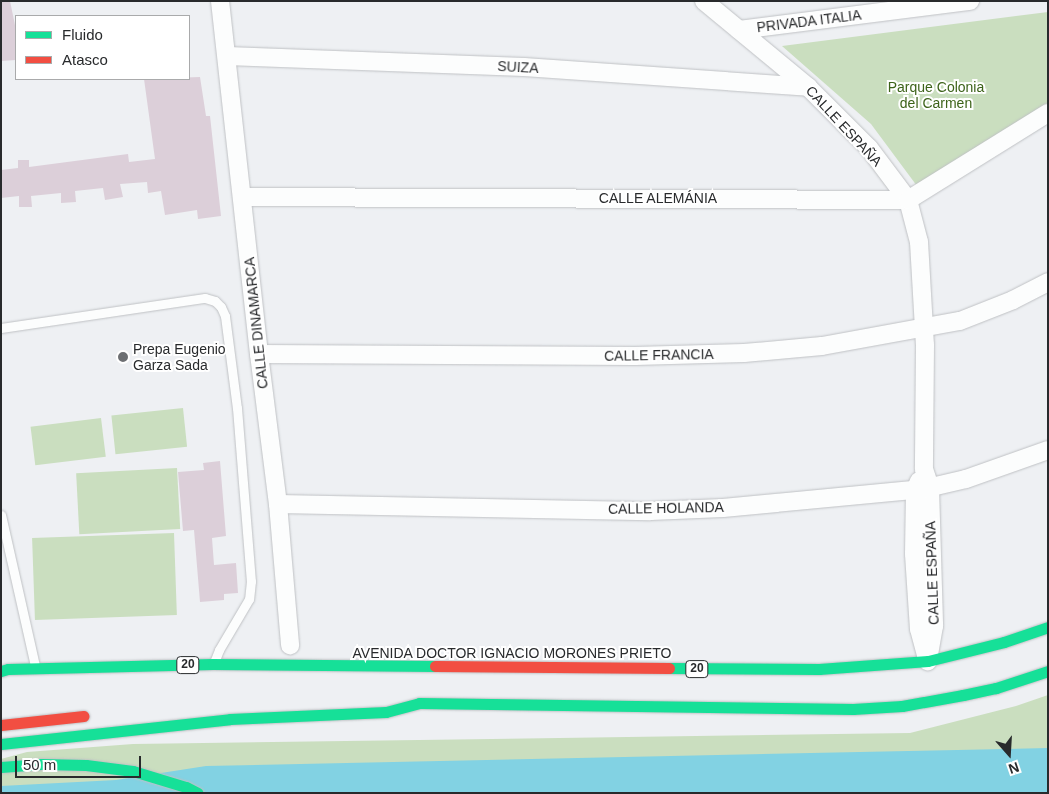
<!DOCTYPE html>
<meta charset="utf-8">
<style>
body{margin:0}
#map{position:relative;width:1049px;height:794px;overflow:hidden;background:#eef0f3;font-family:Helvetica,sans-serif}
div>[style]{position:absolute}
.green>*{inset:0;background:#cadebf;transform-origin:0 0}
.water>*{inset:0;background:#82d2e3}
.building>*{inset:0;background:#dccfd9}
.roads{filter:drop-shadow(0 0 1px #bfc1c4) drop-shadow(0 0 1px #bfc1c4)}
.lane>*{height:9px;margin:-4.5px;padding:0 4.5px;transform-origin:4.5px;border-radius:4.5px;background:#fcfdfd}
.street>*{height:18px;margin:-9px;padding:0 9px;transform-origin:9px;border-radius:9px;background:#fcfdfd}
.fast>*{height:11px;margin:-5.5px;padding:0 5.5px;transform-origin:5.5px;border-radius:5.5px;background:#16e098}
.jam>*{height:11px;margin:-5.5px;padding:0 5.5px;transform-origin:5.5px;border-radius:5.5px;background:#f24e42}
.dots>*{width:14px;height:14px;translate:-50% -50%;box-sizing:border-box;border:2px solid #fff;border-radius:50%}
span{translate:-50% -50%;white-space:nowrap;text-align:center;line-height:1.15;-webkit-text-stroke:4px #fff;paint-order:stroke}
.shield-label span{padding:1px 4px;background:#fff;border:1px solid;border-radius:4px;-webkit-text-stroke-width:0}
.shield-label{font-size:12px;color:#282a2c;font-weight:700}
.street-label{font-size:14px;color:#282a2c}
.park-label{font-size:14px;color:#3d631a}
.poi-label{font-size:14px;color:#282a2c}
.left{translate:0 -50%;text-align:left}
.frame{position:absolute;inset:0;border:2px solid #282a2c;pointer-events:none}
.legend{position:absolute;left:15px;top:15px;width:175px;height:65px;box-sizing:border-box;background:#fff;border:1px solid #a9aaab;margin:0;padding:6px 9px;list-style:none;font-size:15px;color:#282a2c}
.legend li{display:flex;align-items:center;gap:10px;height:25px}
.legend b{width:25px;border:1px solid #a9aaab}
.north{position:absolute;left:984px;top:729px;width:50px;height:50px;-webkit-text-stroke:4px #fff;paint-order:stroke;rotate:161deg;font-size:14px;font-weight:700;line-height:20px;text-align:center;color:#282a2c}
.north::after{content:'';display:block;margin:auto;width:18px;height:22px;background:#282a2c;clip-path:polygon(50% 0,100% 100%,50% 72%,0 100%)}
.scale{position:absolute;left:15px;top:756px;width:126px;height:22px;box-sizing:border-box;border:2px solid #282a2c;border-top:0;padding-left:6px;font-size:15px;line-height:18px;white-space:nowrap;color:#282a2c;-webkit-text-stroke:4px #fff;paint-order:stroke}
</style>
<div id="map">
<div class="green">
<div style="clip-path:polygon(1048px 12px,1048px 106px,917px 186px,871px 124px,782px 46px)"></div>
<div style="left:183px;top:408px;width:39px;height:72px;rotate:84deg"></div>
<div style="left:101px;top:418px;width:39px;height:71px;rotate:83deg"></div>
<div style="left:177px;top:468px;width:61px;height:101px;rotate:87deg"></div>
<div style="left:174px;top:533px;width:82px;height:142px;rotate:88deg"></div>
<div style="clip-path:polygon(1048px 695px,1048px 793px,1px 793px,1px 759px,27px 752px,133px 744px,910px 733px,1016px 706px)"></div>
</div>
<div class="water">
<div style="clip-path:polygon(1048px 748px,1048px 793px,1px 793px,1px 786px,116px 780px,206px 766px)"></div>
</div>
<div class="building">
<div style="clip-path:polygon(1px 1px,10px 1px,16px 30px,16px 60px,1px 61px)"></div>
<div style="clip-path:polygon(200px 77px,206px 116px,210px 116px,221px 216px,198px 219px,197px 210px,165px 215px,161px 191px,148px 193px,147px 182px,120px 184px,123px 197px,105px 200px,103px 188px,75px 191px,76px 202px,61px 203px,61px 193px,31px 196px,32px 207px,19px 207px,19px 196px,1px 198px,1px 170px,18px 168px,18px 160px,29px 160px,29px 167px,128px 154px,129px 162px,155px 159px,144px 79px)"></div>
<div style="clip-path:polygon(220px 461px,226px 536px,212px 538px,214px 565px,236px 563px,238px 593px,224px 594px,224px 600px,200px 602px,194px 530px,183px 531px,178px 472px,204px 470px,203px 463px)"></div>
</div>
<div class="roads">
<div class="lane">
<div style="left:1px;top:328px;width:206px;rotate:-8.4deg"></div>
<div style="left:205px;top:298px;width:10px;rotate:17deg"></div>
<div style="left:215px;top:301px;width:8px;rotate:45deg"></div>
<div style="left:221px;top:307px;width:10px;rotate:66deg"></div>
<div style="left:225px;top:316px;width:93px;rotate:82.6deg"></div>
<div style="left:237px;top:408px;width:174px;rotate:85.4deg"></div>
<div style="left:251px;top:581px;width:18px;rotate:96deg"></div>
<div style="left:249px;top:599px;width:59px;rotate:120.5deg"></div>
<div style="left:219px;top:650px;width:11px;rotate:112deg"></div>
<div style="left:1px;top:515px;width:155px;rotate:77.3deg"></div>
</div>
<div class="street">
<div style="left:220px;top:1px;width:355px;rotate:83.7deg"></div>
<div style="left:259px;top:354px;width:151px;rotate:82.8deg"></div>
<div style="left:278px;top:504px;width:142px;rotate:85.1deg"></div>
<div style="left:704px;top:1px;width:135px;rotate:39.6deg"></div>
<div style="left:808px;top:87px;width:86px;rotate:45deg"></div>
<div style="left:869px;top:148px;width:65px;rotate:53.1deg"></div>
<div style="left:908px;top:200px;width:43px;rotate:75.3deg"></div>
<div style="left:919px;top:242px;width:103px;rotate:86.7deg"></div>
<div style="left:925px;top:345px;width:124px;rotate:90.5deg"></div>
<div style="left:924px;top:469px;width:20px;rotate:72deg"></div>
<div style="left:930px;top:488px;width:138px;rotate:88.3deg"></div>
<div style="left:934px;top:626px;width:36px;rotate:100deg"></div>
<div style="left:739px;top:30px;width:233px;rotate:-7.2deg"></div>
<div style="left:227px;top:56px;width:297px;rotate:2.1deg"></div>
<div style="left:524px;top:67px;width:285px;rotate:4deg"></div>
<div style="left:243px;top:197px;width:665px;rotate:0.26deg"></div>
<div style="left:908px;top:200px;width:165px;rotate:-31.9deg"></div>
<div style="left:259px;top:354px;width:376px;rotate:0.3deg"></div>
<div style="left:635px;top:356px;width:109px;rotate:-1.6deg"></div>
<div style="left:744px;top:353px;width:78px;rotate:-5.1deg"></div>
<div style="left:822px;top:346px;width:140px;rotate:-10.3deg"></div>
<div style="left:960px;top:321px;width:57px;rotate:-21.6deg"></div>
<div style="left:1013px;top:300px;width:39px;rotate:-27deg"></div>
<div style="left:919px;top:481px;width:11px;rotate:112deg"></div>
<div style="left:915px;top:491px;width:63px;rotate:90.9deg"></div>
<div style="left:914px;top:554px;width:75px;rotate:86.2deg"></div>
<div style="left:919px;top:629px;width:30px;rotate:75deg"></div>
<div style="left:278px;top:504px;width:372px;rotate:1.1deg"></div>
<div style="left:650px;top:511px;width:73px;rotate:-2.4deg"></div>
<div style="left:723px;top:508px;width:201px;rotate:-5.4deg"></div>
<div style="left:923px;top:489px;width:44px;rotate:-13.1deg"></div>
<div style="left:966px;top:479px;width:87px;rotate:-19.5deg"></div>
</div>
<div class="fast">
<div style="left:669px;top:668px;width:150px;rotate:0.4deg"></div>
<div style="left:819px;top:669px;width:109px;rotate:-4.2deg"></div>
<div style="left:928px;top:661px;width:78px;rotate:-14deg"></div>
<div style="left:1004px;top:642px;width:46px;rotate:-18.8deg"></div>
<div style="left:8px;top:669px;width:205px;rotate:-1.4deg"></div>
<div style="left:213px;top:664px;width:222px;rotate:0.5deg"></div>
<div style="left:1px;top:671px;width:7px;rotate:-16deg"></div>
<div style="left:419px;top:703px;width:434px;rotate:0.8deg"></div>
<div style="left:853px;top:709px;width:49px;rotate:-3.5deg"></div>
<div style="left:902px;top:706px;width:62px;rotate:-10.2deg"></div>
<div style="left:963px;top:695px;width:34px;rotate:-12deg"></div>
<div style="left:996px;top:688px;width:55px;rotate:-18.1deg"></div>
<div style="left:1px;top:744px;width:230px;rotate:-6.2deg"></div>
<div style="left:230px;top:719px;width:156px;rotate:-2.6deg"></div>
<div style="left:386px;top:712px;width:34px;rotate:-15deg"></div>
<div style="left:1px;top:767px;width:40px;rotate:-4.3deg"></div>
<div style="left:41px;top:764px;width:45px;rotate:1.3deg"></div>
<div style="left:86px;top:765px;width:47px;rotate:7.3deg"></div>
<div style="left:133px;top:771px;width:55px;rotate:16.8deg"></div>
<div style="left:186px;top:787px;width:13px;rotate:27deg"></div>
</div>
<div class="jam">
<div style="left:435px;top:666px;width:234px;rotate:0.5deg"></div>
<div style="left:1px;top:725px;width:83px;rotate:-6.2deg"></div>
</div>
</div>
<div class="dots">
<div style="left:123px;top:357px;background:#6d6f72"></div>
</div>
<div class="shield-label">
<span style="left:188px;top:665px">20</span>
<span style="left:697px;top:669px">20</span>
</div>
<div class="street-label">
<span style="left:809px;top:21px;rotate:-7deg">PRIVADA ITALIA</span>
<span style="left:518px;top:67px;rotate:3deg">SUIZA</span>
<span style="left:844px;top:126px;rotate:47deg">CALLE ESPAÑA</span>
<span style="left:658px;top:198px">CALLE ALEMÁNIA</span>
<span style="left:256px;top:323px;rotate:-96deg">CALLE DINAMARCA</span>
<span style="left:659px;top:355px;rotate:-1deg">CALLE FRANCIA</span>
<span style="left:666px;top:508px;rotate:-1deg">CALLE HOLANDA</span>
<span style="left:932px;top:573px;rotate:-92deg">CALLE ESPAÑA</span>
<span style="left:512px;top:653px">AVENIDA DOCTOR IGNACIO MORONES PRIETO</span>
</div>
<div class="park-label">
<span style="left:936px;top:95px">Parque Colonia<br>del Carmen</span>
</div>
<div class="poi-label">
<span class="left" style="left:133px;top:357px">Prepa Eugenio<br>Garza Sada</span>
</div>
<div class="frame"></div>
<ul class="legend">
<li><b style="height:6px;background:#16e098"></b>Fluido</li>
<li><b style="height:6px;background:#f24e42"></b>Atasco</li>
</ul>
<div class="north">N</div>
<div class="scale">50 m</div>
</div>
